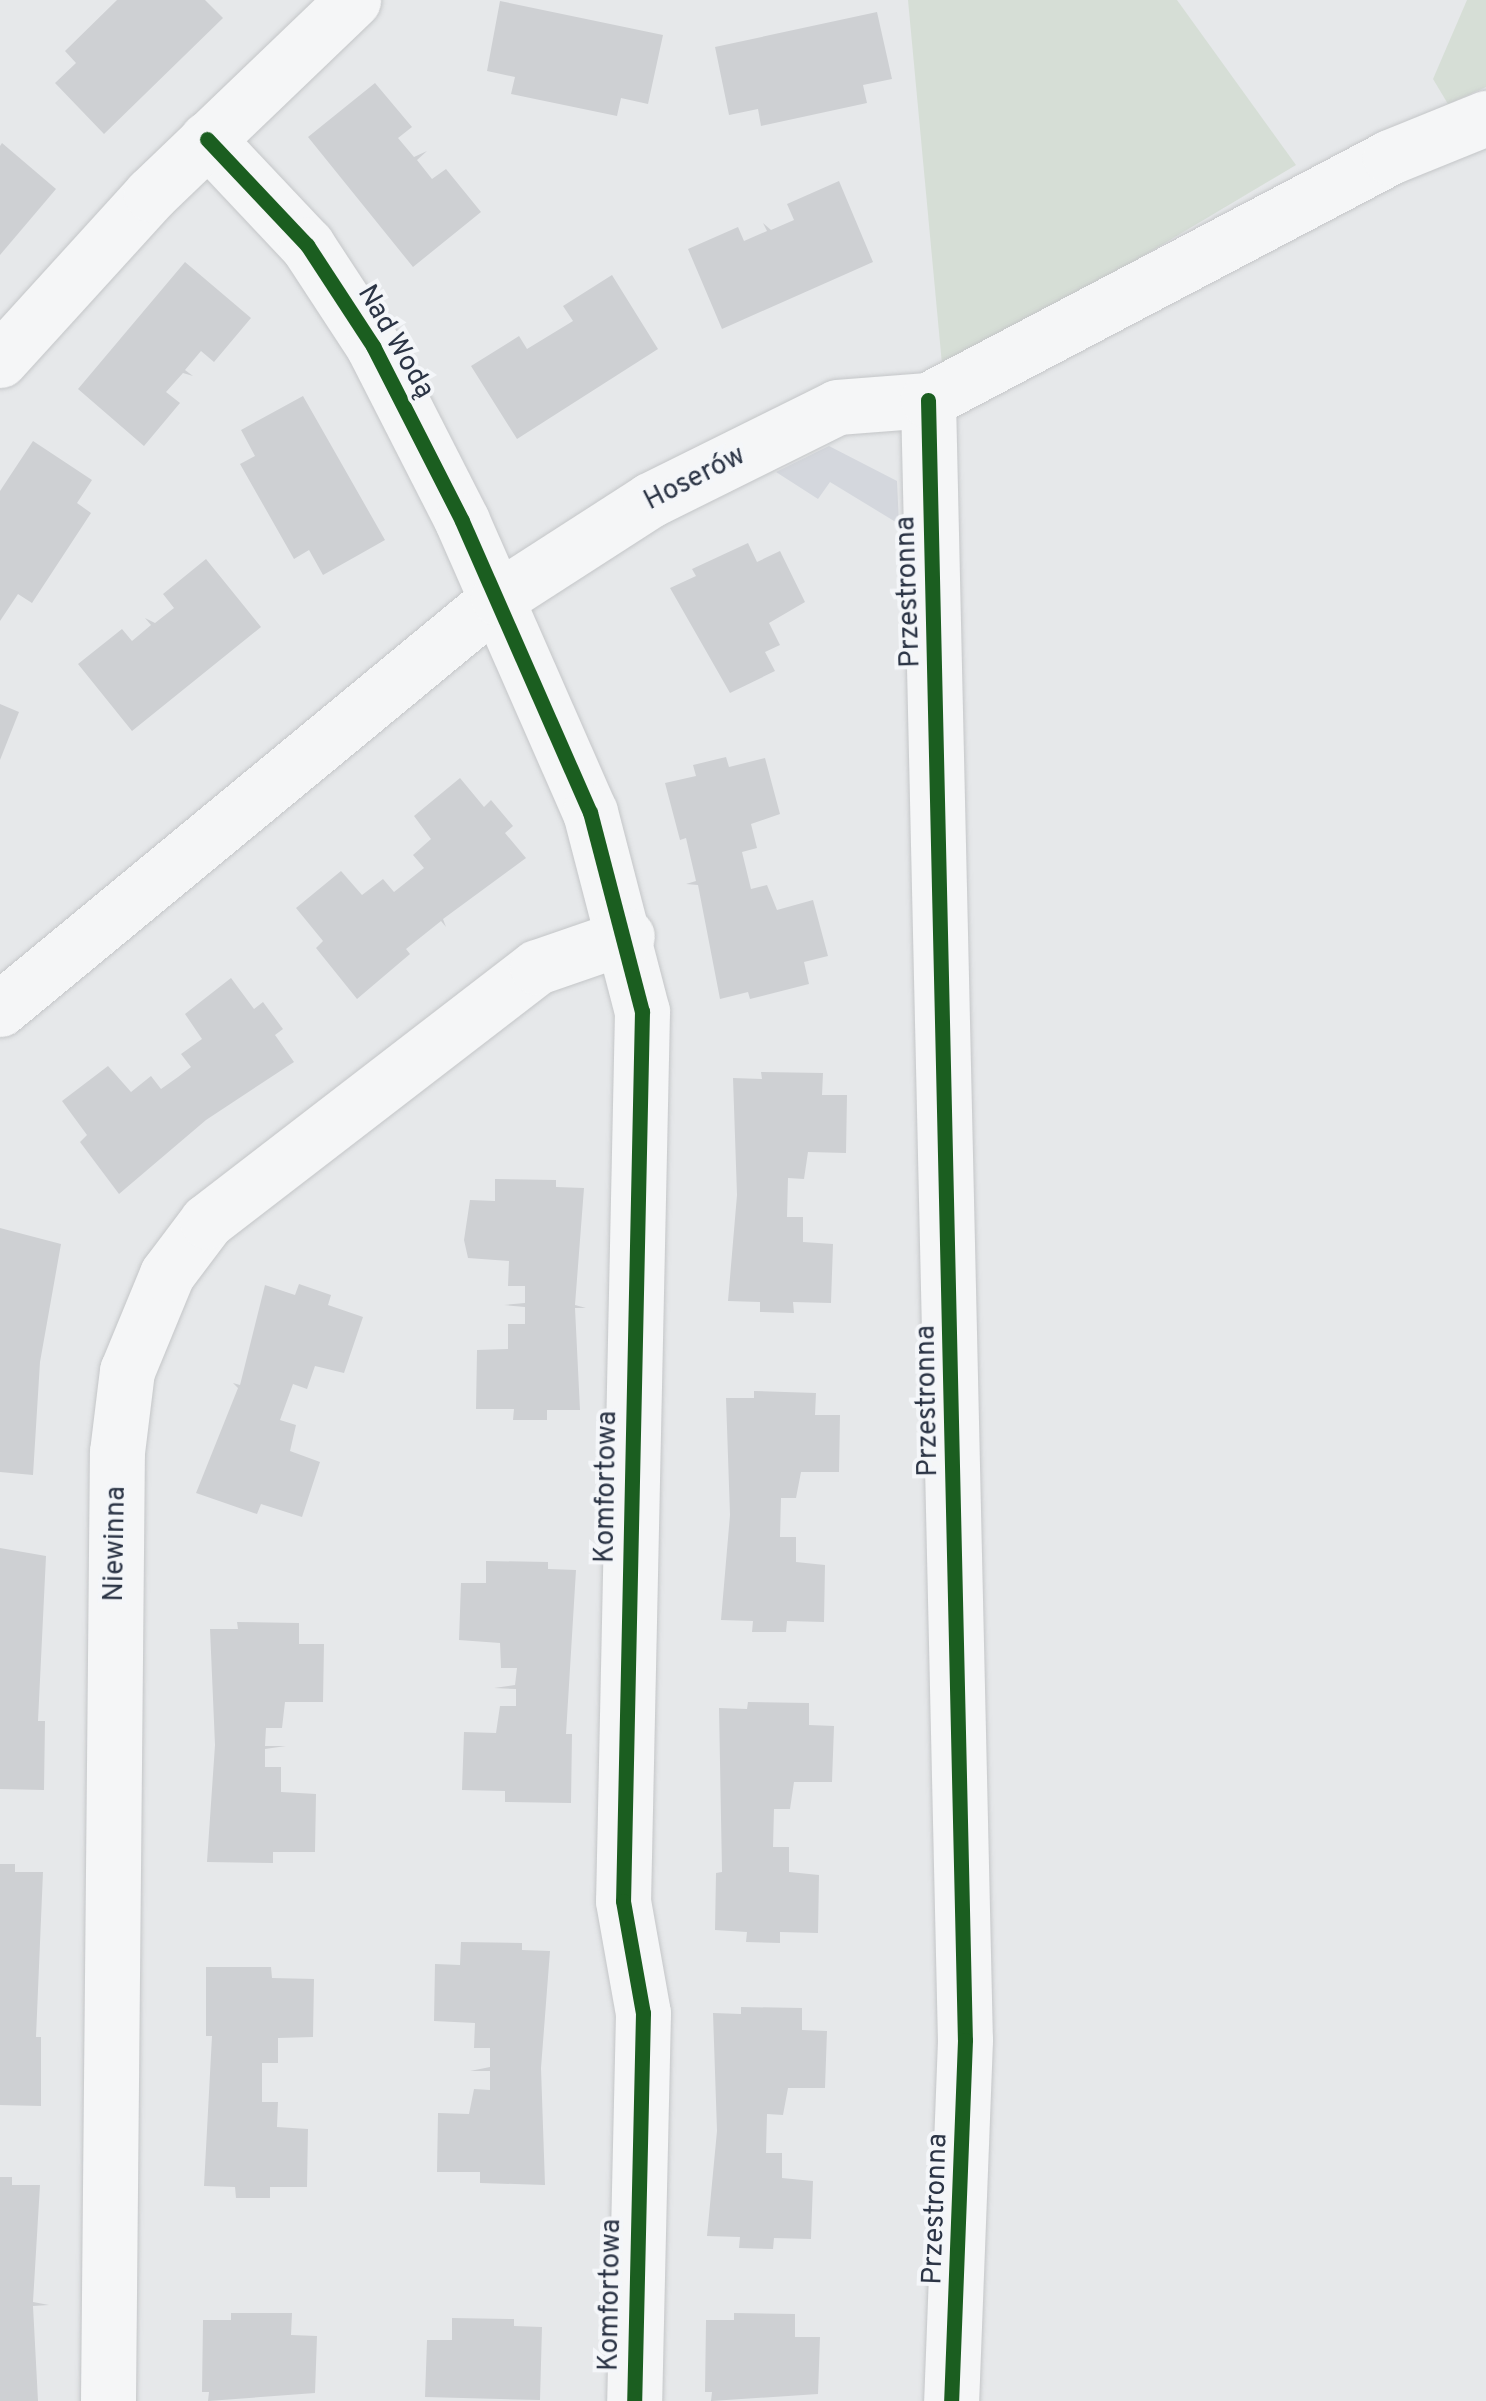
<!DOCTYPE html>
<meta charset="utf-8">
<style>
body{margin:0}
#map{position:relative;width:1486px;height:2401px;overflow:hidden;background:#e6e8ea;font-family:Overpass,sans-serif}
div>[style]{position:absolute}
.built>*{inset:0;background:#d4d7dd}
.green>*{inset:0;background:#d6ded6}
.building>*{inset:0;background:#ced0d3}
.roads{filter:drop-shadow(0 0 2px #c4c6c8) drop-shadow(0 0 2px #c4c6c8)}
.minor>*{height:55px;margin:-27.5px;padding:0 27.5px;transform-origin:27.5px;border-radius:27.5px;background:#f5f6f7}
.cycleway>*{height:15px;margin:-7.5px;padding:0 7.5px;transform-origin:7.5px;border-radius:7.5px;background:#1b5e20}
span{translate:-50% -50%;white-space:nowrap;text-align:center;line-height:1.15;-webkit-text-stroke:8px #f4f6f9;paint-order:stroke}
.street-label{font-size:28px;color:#2b3445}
</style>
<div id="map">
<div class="built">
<div style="clip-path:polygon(829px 446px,897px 481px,899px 524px,830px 482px,818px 499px,776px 472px)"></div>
</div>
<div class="green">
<div style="clip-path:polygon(908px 0,1177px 0,1296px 165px,943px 375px)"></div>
<div style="clip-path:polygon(1467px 0,1486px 0,1486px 87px,1448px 104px,1433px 79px)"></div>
</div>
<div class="building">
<div style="clip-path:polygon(117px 0,205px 0,223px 18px,104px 134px,55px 83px,76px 63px,65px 51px)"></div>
<div style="clip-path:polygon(500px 1px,663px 35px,648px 104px,621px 98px,617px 116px,511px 94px,515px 77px,487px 71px)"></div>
<div style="clip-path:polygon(877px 12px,892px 79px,863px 85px,867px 103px,761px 126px,758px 109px,729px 115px,715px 47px)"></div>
<div style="clip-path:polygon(375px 83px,412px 127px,398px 138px,414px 157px,427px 151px,417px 160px,432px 179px,446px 169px,481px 212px,413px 267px,308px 137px)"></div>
<div style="clip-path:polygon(2px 143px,56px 189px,0 255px,0 146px)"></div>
<div style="clip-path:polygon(839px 181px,873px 262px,722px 329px,688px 249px,738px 227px,744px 241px,767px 231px,763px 223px,771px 230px,794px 220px,787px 204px)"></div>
<div style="clip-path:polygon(185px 262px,251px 318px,214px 362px,201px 351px,185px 370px,193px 376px,183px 373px,166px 392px,180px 403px,144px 446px,78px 389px)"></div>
<div style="clip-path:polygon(612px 275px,658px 349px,517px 439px,471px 366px,519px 336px,527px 349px,573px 321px,563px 306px)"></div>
<div style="clip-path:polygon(303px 396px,385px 540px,323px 575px,309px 550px,294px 559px,240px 464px,255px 456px,241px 430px)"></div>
<div style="clip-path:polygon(33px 441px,92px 480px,77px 503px,91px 513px,32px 603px,18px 594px,0 621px,0 491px)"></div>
<div style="clip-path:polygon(748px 543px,757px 562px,780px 551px,805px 602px,769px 623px,780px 645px,765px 652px,775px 671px,730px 693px,670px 588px,696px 576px,692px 569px)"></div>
<div style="clip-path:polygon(206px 559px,261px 627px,132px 731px,78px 664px,122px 629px,132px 641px,151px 625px,145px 618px,155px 623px,174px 608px,163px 594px)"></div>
<div style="clip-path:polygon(0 704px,19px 712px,0 760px)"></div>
<div style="clip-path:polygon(726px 757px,729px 767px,765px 758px,780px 814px,751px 824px,757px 848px,742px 852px,751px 889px,767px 885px,777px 910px,813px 900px,828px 956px,804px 962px,809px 984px,750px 999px,748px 992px,720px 999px,698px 885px,686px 884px,696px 881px,686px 838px,680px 840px,665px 783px,696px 776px,693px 765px)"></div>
<div style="clip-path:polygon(460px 778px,484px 807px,491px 800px,513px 826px,505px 833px,526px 858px,443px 919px,446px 927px,441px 921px,406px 949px,410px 954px,357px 999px,316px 948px,323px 941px,296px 908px,341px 871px,362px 895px,383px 879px,394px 892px,424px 868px,413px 855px,431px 839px,414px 816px)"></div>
<div style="clip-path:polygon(231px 978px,254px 1009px,263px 1002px,283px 1029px,275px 1035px,294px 1062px,206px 1120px,119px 1194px,80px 1142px,87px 1135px,62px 1101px,108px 1066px,131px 1092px,151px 1076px,161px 1089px,178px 1077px,191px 1067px,181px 1054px,202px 1039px,185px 1014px)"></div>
<div style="clip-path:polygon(761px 1072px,823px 1073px,822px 1095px,847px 1095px,846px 1153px,808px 1152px,804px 1179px,788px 1178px,787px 1217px,803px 1217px,803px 1242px,833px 1244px,831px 1303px,793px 1302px,794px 1313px,760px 1312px,760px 1302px,728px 1301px,737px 1195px,733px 1078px,762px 1079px)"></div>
<div style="clip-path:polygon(495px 1179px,556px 1180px,556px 1187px,584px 1188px,575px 1305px,586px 1308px,575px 1308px,580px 1410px,547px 1410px,547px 1420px,513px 1420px,514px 1409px,476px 1409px,477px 1350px,508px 1349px,508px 1324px,525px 1324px,525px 1307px,504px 1305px,525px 1303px,525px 1286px,508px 1286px,509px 1261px,468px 1258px,464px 1240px,470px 1200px,495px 1201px)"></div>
<div style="clip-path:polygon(0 1228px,61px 1244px,40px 1362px,33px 1475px,0 1472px)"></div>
<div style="clip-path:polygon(299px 1284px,331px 1295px,328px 1305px,363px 1317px,344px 1373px,315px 1366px,307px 1389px,293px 1384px,280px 1420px,296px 1425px,290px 1451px,320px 1462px,302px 1517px,261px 1504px,257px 1514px,196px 1493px,238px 1388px,233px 1383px,240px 1385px,265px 1285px,295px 1295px)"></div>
<div style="clip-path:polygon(754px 1391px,816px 1393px,815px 1415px,840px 1415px,839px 1472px,801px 1472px,796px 1498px,781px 1498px,780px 1537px,796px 1537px,796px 1562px,825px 1565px,824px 1622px,787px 1621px,786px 1632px,752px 1632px,753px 1621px,721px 1620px,730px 1515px,726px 1398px,754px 1398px)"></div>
<div style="clip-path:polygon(0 1548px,46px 1556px,38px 1721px,45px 1721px,44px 1790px,0 1789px)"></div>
<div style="clip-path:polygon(486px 1561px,548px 1562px,548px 1569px,576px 1570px,566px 1734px,572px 1734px,571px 1803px,505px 1802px,505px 1791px,462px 1790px,464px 1732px,496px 1733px,500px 1706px,516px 1706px,516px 1689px,494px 1688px,515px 1685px,517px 1668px,501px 1668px,500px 1643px,459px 1640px,461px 1583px,486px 1583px)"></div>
<div style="clip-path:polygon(237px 1622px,299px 1623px,299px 1644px,324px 1644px,323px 1702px,285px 1702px,282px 1728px,266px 1728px,265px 1746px,286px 1746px,265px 1749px,265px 1767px,281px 1767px,281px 1792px,316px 1794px,315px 1852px,273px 1852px,273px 1863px,207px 1862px,215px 1745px,210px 1629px,238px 1629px)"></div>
<div style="clip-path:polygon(748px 1702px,809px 1703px,809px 1725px,834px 1726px,832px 1782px,794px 1782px,790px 1809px,774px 1809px,773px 1847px,789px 1847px,789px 1872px,819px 1875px,818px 1933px,780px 1932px,780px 1943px,746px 1942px,747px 1932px,715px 1930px,716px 1873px,722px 1872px,719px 1708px,747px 1709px)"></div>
<div style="clip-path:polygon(0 1864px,15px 1864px,15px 1872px,43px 1872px,36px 2037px,41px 2037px,41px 2106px,0 2105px)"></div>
<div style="clip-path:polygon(461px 1942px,522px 1943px,522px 1950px,550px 1951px,541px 2068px,545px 2185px,480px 2183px,480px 2172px,437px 2172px,438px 2113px,469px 2114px,474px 2089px,490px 2090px,490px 2071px,470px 2071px,490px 2067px,490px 2048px,474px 2048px,475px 2023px,434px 2021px,435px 1964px,460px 1965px)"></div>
<div style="clip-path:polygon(206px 1967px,271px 1967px,272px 1978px,314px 1979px,313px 2037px,278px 2038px,278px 2063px,262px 2063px,262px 2102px,278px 2102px,277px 2127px,308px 2129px,307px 2187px,270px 2187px,270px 2198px,236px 2198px,235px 2187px,204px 2186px,212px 2036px,206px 2036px)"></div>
<div style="clip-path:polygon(741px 2007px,802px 2008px,802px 2030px,827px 2031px,825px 2088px,788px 2088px,783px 2115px,767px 2114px,766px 2153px,782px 2153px,782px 2178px,813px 2181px,811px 2239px,774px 2238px,773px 2249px,739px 2248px,740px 2237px,707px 2236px,717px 2131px,713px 2013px,741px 2014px)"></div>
<div style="clip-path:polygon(0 2177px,12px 2177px,12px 2185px,40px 2185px,33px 2302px,49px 2305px,33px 2306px,38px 2401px,0 2401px)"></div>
<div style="clip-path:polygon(231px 2313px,292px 2313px,291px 2335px,317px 2336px,315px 2393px,208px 2401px,209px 2392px,202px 2392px,203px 2320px,231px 2320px)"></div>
<div style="clip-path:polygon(734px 2313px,795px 2314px,795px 2337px,820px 2337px,818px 2394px,711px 2401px,712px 2392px,705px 2392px,706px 2320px,734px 2320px)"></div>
<div style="clip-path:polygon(452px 2318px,514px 2319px,514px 2326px,542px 2327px,540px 2400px,425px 2397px,427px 2340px,452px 2340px)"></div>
</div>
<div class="roads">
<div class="minor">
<div style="left:207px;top:139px;width:146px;rotate:46.7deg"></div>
<div style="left:307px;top:245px;width:121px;rotate:56.8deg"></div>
<div style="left:373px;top:346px;width:196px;rotate:63deg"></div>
<div style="left:462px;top:521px;width:318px;rotate:66.3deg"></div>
<div style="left:590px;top:812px;width:206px;rotate:75.4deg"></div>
<div style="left:642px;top:1011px;width:890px;rotate:91.22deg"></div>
<div style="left:623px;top:1901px;width:114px;rotate:79.9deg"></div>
<div style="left:643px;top:2013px;width:388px;rotate:91.3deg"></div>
<div style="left:0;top:360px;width:224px;rotate:-47.7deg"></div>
<div style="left:151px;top:194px;width:280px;rotate:-43.8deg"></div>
<div style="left:928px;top:400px;width:1640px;rotate:88.71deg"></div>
<div style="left:965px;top:2040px;width:361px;rotate:92.2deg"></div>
<div style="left:0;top:1009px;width:646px;rotate:-39.53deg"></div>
<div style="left:498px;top:598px;width:181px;rotate:-32.8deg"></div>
<div style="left:650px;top:500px;width:209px;rotate:-26.4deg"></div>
<div style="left:837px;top:407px;width:91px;rotate:-4.4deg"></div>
<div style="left:928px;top:400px;width:522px;rotate:-27.74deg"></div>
<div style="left:1390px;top:157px;width:104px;rotate:-22.1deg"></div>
<div style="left:108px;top:2401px;width:949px;rotate:-89.46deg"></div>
<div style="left:117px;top:1452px;width:82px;rotate:-83deg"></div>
<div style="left:127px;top:1371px;width:105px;rotate:-67.6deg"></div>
<div style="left:167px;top:1274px;width:66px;rotate:-53deg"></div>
<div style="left:207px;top:1221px;width:416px;rotate:-37.6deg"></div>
<div style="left:537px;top:967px;width:95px;rotate:-19deg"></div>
</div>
</div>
<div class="cycleway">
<div style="left:207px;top:139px;width:146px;rotate:46.7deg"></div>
<div style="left:307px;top:245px;width:121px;rotate:56.8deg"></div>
<div style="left:373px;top:346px;width:196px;rotate:63deg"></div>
<div style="left:462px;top:521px;width:318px;rotate:66.3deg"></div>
<div style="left:590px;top:812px;width:206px;rotate:75.4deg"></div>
<div style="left:642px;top:1011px;width:890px;rotate:91.22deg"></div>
<div style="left:623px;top:1901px;width:114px;rotate:79.9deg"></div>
<div style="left:643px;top:2013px;width:388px;rotate:91.3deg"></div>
<div style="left:928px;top:400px;width:1640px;rotate:88.71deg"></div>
<div style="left:965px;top:2040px;width:361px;rotate:92.2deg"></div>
</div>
<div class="street-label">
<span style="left:395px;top:342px;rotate:60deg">Nad Wodą</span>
<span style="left:695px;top:479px;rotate:-27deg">Hoserów</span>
<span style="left:909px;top:592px;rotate:-92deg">Przestronna</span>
<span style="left:928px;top:1401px;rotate:-91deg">Przestronna</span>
<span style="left:607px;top:1487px;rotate:-89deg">Komfortowa</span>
<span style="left:116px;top:1544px;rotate:-89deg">Niewinna</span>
<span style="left:936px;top:2209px;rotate:-88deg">Przestronna</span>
<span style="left:611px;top:2295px;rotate:-89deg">Komfortowa</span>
</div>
</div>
